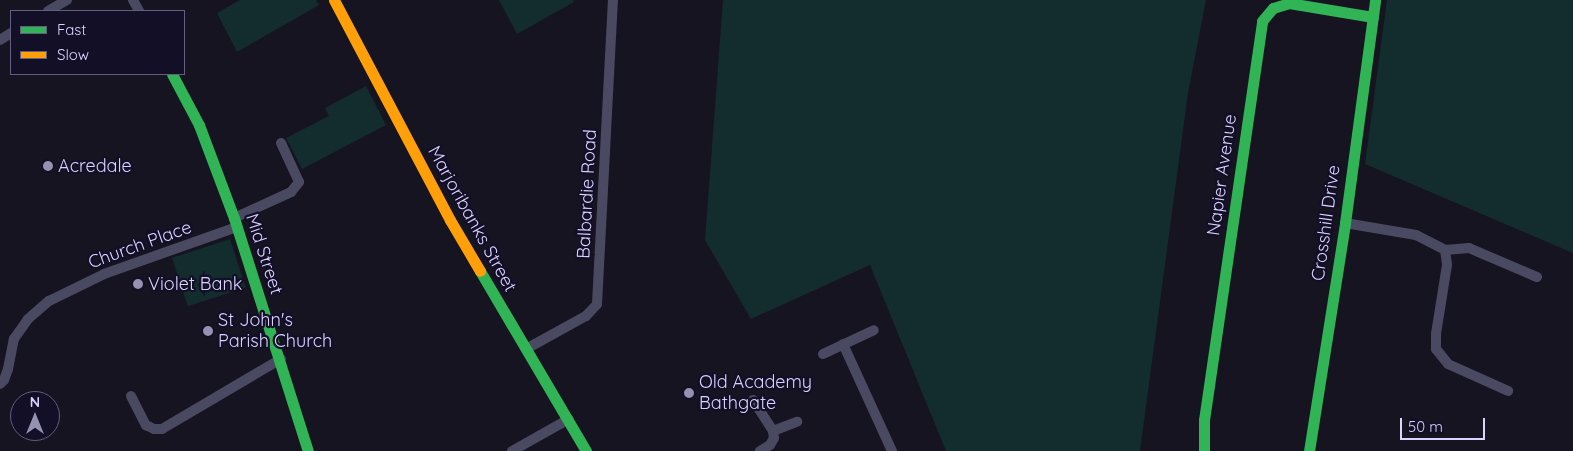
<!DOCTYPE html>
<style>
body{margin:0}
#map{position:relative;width:1573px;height:451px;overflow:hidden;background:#161421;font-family:Quicksand,sans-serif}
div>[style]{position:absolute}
.green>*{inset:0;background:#132c2d;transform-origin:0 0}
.street>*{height:10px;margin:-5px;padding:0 5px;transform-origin:5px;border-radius:5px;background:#4a4962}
.fast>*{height:11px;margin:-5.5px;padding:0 5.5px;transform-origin:5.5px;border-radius:5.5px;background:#30b455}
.slow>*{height:11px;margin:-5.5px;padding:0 5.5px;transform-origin:5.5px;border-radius:5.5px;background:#ff9f0a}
.dots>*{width:14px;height:14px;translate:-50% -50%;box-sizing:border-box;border:2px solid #130f26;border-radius:50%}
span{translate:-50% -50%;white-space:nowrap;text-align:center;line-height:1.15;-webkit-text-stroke:4.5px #130f26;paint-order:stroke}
.poi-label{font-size:18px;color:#d9d4ff}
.left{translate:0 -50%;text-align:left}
.street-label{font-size:18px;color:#d9d4ff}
.legend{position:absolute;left:10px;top:10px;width:175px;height:65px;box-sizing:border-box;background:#130f26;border:1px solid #625e7d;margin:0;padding:6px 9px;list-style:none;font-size:15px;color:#d9d4ff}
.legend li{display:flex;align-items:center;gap:10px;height:25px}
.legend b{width:25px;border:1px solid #625e7d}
.north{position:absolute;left:10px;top:391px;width:50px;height:50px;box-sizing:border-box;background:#130f26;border:1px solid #625e7d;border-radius:50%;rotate:0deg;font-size:14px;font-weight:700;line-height:20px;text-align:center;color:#d9d4ff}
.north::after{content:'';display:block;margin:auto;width:18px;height:22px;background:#9591b1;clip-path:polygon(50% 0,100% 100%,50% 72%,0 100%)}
.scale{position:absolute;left:1400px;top:418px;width:85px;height:22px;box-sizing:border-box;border:2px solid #d9d4ff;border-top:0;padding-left:6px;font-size:15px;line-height:18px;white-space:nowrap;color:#d9d4ff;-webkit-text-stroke:4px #130f26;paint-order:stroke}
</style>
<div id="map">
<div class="green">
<div style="clip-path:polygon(240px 0,316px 0,319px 5px,237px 52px,217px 13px)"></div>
<div style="clip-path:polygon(499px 0,573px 0,574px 2px,517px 34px)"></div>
<div style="clip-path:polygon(723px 0,1206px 0,1188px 93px,1140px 451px,946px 451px,870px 265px,751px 319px,705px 240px)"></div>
<div style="clip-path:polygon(1387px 0,1573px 0,1573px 253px,1365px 164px)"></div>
<div style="clip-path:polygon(366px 86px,386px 125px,302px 169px,286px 138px,329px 116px,325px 108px)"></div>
<div style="left:230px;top:239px;width:51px;height:61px;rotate:72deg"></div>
</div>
<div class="street">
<div style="left:133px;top:0;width:13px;rotate:61deg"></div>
<div style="left:48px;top:11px;width:22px;rotate:-30deg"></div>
<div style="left:0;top:40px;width:13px;rotate:-32deg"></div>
<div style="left:234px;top:218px;width:63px;rotate:-24.5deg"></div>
<div style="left:291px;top:192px;width:13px;rotate:-51deg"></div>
<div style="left:299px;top:182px;width:43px;rotate:-114.8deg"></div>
<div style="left:1345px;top:223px;width:72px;rotate:9.6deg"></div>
<div style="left:1416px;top:235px;width:33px;rotate:27deg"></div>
<div style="left:1445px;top:250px;width:15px;rotate:82deg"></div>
<div style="left:1447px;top:265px;width:70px;rotate:99.1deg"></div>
<div style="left:1436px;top:334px;width:15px;rotate:90deg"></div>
<div style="left:1436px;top:349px;width:19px;rotate:51deg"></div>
<div style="left:1448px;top:364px;width:66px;rotate:24.2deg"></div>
<div style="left:1445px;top:250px;width:24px;rotate:-5deg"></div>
<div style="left:1469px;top:248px;width:74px;rotate:23.1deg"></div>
<div style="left:843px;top:344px;width:118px;rotate:65.4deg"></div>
<div style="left:526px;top:349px;width:68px;rotate:-28.8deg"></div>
<div style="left:586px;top:316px;width:16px;rotate:-47deg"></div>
<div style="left:597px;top:304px;width:304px;rotate:-87deg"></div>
<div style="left:823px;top:354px;width:56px;rotate:-25.2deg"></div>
<div style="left:0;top:384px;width:6px;rotate:-45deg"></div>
<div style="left:4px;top:380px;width:12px;rotate:-70deg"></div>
<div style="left:8px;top:369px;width:31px;rotate:-79deg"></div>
<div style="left:14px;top:339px;width:24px;rotate:-55deg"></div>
<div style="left:28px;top:319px;width:28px;rotate:-41deg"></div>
<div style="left:49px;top:301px;width:61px;rotate:-26.1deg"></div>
<div style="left:104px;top:274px;width:141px;rotate:-19.5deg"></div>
<div style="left:131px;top:396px;width:33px;rotate:63deg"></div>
<div style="left:146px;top:425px;width:9px;rotate:27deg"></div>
<div style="left:154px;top:429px;width:8px"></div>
<div style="left:162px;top:429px;width:138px;rotate:-30.5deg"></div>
<div style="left:753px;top:400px;width:37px;rotate:57deg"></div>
<div style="left:773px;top:431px;width:7px;rotate:82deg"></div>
<div style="left:774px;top:438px;width:8px;rotate:120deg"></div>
<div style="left:770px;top:445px;width:12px;rotate:149deg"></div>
<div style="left:773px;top:431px;width:26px;rotate:-21deg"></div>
<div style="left:512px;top:451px;width:65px;rotate:-29.3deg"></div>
</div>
<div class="fast">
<div style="left:172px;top:74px;width:58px;rotate:62.1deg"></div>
<div style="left:199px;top:125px;width:99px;rotate:69.4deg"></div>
<div style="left:234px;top:218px;width:244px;rotate:72.4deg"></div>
<div style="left:480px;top:271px;width:209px;rotate:59.5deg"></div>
<div style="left:1204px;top:451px;width:31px;rotate:-90deg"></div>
<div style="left:1204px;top:420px;width:403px;rotate:-81.7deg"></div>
<div style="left:1262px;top:21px;width:17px;rotate:-50deg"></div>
<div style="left:1273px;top:8px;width:17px;rotate:-17deg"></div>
<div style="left:1289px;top:3px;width:85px;rotate:9.5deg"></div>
<div style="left:1309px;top:451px;width:231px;rotate:-81deg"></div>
<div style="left:1345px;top:223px;width:225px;rotate:-82.3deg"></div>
</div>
<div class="slow">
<div style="left:334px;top:0;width:249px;rotate:62.2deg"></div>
<div style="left:450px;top:220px;width:59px;rotate:59.5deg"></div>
</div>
<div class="dots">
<div style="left:48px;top:166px;background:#9591b1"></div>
<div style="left:138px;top:284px;background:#9591b1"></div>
<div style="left:208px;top:331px;background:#9591b1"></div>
<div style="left:689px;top:393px;background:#9591b1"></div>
</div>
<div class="poi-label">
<span class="left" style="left:58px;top:166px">Acredale</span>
<span class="left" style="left:148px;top:284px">Violet Bank</span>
<span class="left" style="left:218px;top:331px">St John's<br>Parish Church</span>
<span class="left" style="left:699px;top:393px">Old Academy<br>Bathgate</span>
</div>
<div class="street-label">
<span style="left:1222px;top:175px;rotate:-82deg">Napier Avenue</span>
<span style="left:587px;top:194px;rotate:-87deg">Balbardie Road</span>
<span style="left:472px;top:219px;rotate:61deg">Marjoribanks Street</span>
<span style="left:1326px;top:223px;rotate:-82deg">Crosshill Drive</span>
<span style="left:140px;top:245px;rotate:-20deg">Church Place</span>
<span style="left:264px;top:254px;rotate:72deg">Mid Street</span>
</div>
<ul class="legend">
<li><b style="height:6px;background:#30b455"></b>Fast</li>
<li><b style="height:6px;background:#ff9f0a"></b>Slow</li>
</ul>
<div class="north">N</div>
<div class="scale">50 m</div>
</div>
